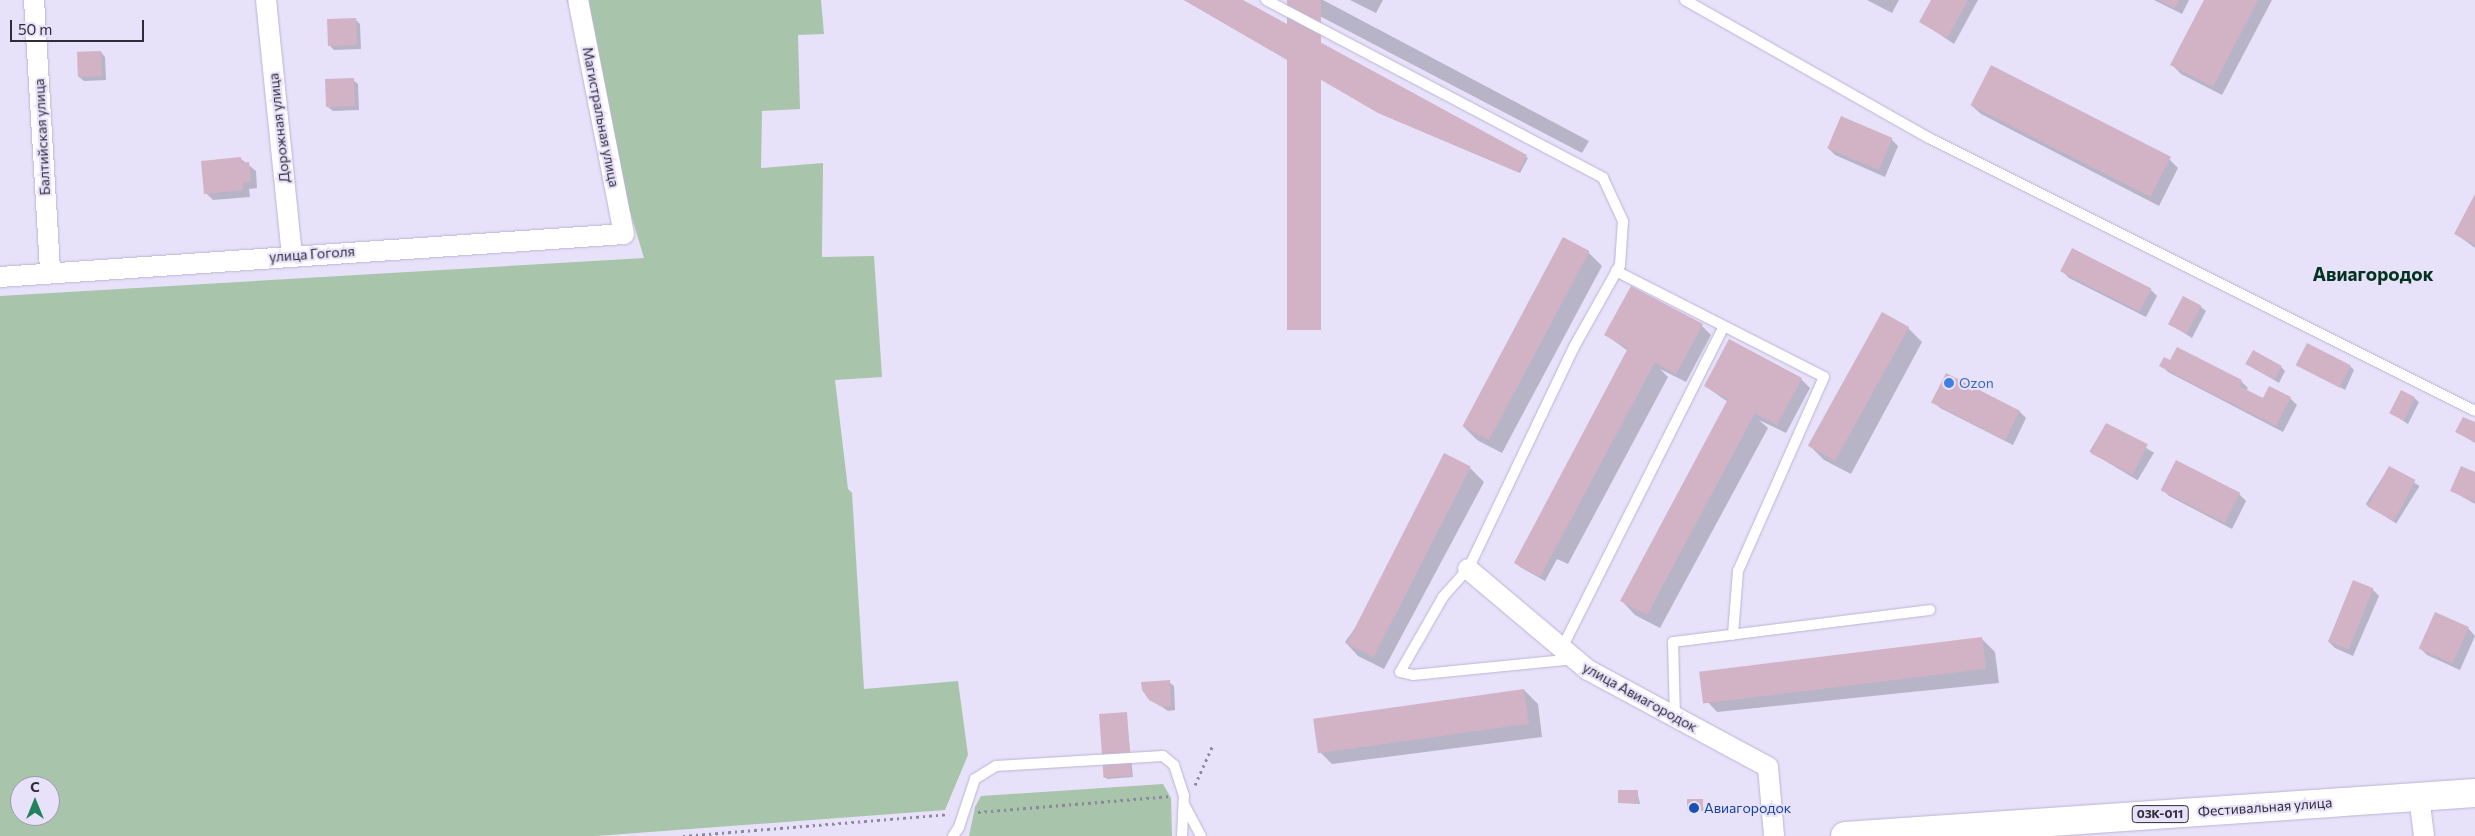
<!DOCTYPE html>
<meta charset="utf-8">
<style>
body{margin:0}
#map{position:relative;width:2475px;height:836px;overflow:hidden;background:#e7e1fa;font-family:Commissioner,sans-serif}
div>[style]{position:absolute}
.green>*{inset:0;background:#a8c5ac}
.shadow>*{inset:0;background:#0003;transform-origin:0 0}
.building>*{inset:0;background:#d2b3c6;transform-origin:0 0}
.path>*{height:3px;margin-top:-1.5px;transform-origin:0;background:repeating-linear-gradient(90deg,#8d889b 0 2.5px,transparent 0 6.5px)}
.roads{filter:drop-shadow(0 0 1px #bbb4d3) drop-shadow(0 0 1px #bbb4d3)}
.service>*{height:10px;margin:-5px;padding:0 5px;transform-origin:5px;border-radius:5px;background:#fff}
.minor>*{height:20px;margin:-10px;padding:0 10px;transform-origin:10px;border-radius:10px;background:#fff}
.primary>*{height:28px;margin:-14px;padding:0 14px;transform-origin:14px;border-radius:14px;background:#fff}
.dots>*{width:14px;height:14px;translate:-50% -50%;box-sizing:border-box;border:2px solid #e7e1fa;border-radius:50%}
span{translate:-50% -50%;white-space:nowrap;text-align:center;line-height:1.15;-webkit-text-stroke:4px #e7e1fa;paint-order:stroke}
.shield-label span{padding:1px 4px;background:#e7e1fa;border:1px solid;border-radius:4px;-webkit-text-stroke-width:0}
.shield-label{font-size:12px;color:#2f2c38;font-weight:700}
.street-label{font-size:14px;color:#2f2c38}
.shop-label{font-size:14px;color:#366cbe}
.left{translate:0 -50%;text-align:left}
.transit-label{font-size:14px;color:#164399}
.district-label{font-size:19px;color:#033320;font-weight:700}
.north{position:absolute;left:10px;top:776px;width:50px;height:50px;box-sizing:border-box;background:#e7e1fa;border:1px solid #9d99ac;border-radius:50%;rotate:0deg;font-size:14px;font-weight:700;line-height:20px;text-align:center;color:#2f2c38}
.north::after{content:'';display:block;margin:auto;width:18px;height:22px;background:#21825b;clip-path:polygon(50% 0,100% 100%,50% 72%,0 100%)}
.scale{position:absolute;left:10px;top:20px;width:134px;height:22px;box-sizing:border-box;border:2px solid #2f2c38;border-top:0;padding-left:6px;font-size:15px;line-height:18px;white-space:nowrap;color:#2f2c38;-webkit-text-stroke:4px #e7e1fa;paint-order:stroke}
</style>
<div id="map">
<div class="green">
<div style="clip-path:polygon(evenodd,567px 0,821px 0,824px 34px,798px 35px,800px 109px,762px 111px,761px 168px,823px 163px,822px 257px,874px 256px,882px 377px,835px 380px,848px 489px,852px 493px,864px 689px,958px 681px,968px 755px,945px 810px,596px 836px,0 836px,0 296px,644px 258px,567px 0,20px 786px,50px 786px,50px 816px,20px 816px,20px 786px)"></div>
<div style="clip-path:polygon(1163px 784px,1171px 798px,1172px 836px,969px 836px,975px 807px,981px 796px)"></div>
</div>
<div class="shadow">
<div style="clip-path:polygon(1184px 0,1237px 0,1528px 158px,1520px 173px,1381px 114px)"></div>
<div style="clip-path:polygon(1289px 0,1323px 0,1589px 141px,1582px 153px)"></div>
<div style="clip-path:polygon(1350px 0,1383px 0,1376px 13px)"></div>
<div style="clip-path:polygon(1867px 0,1899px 0,1892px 13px)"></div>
<div style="clip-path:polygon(1933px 0,1978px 0,1954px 44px,1921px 22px)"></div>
<div style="clip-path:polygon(2154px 0,2189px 0,2182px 14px)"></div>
<div style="clip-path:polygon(2205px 0,2272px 0,2222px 95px,2181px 74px,2172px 65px)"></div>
<div style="clip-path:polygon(355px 19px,360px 24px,361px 49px,334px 50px,330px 46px)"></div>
<div style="clip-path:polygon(101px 52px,105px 57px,106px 80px,84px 81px,79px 77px)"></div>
<div style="clip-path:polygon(353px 80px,358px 84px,359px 110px,333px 111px,328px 107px)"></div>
<div style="clip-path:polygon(1971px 105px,2169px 159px,2178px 168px,2159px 206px,1981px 114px)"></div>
<div style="clip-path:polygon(1891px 139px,1898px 146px,1885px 177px,1835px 155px,1828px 148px)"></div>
<div style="clip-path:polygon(241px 159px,256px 171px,257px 188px,249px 189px,250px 197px,213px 200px,206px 193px)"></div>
<div style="clip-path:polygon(2475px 197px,2475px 248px,2456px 234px)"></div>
<div style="clip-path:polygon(1563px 239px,1588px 252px,1602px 266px,1502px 453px,1477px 440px,1463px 426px)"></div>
<div style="clip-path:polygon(2062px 271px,2150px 289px,2157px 296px,2146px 317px,2069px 278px)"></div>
<div style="clip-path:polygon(2201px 307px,2206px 311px,2192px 338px,2170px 324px)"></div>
<div style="clip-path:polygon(1882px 314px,1908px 328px,1922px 342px,1851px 474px,1824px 460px,1810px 446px)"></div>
<div style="clip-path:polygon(1702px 326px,1711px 335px,1686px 382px,1660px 369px,1668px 377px,1568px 564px,1557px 559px,1545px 581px,1520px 567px,1515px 562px,1628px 351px,1606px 335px)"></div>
<div style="clip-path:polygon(2247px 363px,2281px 367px,2285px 371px,2279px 383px)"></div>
<div style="clip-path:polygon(2161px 365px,2241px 381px,2248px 388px,2246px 391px,2263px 400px,2290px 398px,2297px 405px,2283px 432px,2168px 372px)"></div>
<div style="clip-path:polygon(2298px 365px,2350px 366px,2354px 370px,2345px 390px)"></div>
<div style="clip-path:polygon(1946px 375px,2019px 411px,2026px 418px,2013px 445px,1940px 408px,1933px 401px)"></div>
<div style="clip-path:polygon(1801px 379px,1810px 388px,1786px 433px,1759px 420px,1768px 428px,1660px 628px,1635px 615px,1622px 601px,1728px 402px,1705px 386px)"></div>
<div style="clip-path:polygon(2414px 398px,2419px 402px,2408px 424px,2391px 413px)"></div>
<div style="left:2106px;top:424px;width:56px;height:32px;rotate:31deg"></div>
<div style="clip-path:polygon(2475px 424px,2475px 443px,2457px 432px)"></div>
<div style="left:2389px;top:467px;width:36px;height:44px;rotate:32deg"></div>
<div style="clip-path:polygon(1470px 468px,1484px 482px,1384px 669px,1358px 656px,1345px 642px)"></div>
<div style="clip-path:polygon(2475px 474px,2475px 504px,2452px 491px)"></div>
<div style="clip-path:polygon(2162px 489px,2239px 494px,2246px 501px,2232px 529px,2169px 496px)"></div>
<div style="clip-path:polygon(2372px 589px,2379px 596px,2353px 656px,2335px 648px,2328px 641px)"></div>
<div style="clip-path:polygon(2468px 628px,2475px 636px,2460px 670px,2427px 655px,2420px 648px)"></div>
<div style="clip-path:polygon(1982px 639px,1995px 652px,1999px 683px,1717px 712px,1704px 698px)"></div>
<div style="clip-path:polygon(1169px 682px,1174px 686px,1175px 710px,1168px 711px,1150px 699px)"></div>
<div style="clip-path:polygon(1524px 690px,1538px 704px,1542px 737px,1332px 764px,1318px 750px)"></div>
<div style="clip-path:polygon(1126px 713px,1133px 777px,1107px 779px,1105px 777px)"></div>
<div style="clip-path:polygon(1637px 791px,1640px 804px,1620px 803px)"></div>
<div style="clip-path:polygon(1702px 800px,1704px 811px,1688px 809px)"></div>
</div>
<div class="building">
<div style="clip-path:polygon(1184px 0,1243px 0,1527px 155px,1518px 172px,1378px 113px)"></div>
<div style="left:1287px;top:0;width:34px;height:330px"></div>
<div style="clip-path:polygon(1931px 0,1968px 0,1947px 38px,1919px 22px)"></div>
<div style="clip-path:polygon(2158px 0,2179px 0,2175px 8px)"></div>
<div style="clip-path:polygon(2204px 0,2258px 0,2213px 87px,2170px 65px)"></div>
<div style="left:356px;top:18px;width:27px;height:29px;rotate:88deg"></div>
<div style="left:101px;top:51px;width:25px;height:24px;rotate:88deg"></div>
<div style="left:1991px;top:65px;width:202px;height:45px;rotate:27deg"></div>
<div style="left:354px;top:78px;width:28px;height:29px;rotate:88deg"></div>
<div style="left:1841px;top:116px;width:56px;height:35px;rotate:23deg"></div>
<div style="clip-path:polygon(241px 157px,242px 163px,249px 162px,251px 182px,243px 182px,243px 190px,204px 194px,201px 161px)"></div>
<div style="clip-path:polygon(2475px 194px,2475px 245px,2454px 234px)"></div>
<div style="left:1563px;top:237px;width:30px;height:214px;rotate:28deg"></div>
<div style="left:2072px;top:248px;width:89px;height:26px;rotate:27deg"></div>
<div style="clip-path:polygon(1631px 286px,1703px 324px,1676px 374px,1655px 362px,1540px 577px,1514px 563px,1628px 348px,1604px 335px)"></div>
<div style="left:2183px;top:296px;width:21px;height:32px;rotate:28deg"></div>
<div style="left:1882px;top:312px;width:31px;height:153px;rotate:29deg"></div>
<div style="clip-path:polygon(1729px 339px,1802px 378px,1777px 425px,1755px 413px,1647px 615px,1620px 601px,1728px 399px,1704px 386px)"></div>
<div style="left:2307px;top:343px;width:49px;height:25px;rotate:27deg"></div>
<div style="clip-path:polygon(2177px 347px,2242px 380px,2239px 386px,2263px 398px,2269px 386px,2291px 397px,2276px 426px,2159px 366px,2164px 357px,2170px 360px)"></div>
<div style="left:2253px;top:350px;width:33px;height:16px;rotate:29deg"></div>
<div style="left:1946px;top:373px;width:83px;height:33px;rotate:27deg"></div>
<div style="left:2401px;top:390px;width:16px;height:26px;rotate:27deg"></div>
<div style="clip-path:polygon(2463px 417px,2475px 422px,2475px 442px,2455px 432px)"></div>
<div style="left:2106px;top:423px;width:47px;height:34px;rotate:27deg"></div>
<div style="left:1444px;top:453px;width:30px;height:214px;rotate:27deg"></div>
<div style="left:2176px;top:460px;width:72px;height:34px;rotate:27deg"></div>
<div style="left:2389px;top:466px;width:30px;height:46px;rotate:28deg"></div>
<div style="clip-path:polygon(2461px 466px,2475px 472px,2475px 502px,2450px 491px)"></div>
<div style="left:2353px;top:580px;width:22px;height:66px;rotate:22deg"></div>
<div style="left:2435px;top:612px;width:37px;height:40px;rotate:24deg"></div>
<div style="left:1982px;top:637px;width:32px;height:285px;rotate:83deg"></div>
<div style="clip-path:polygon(1170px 680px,1171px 706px,1162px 707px,1149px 700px,1142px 690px,1141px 682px)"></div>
<div style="left:1524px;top:689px;width:35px;height:213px;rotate:82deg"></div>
<div style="left:1127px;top:712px;width:64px;height:28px;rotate:86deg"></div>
<div style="left:1638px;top:790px;width:13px;height:20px;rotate:90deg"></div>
<div style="left:1687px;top:799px;width:16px;height:11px"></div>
</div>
<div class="path">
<div style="left:1195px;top:785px;width:42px;rotate:-65.9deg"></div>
<div style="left:978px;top:812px;width:194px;rotate:-4.7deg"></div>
<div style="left:683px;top:836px;width:267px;rotate:-4.7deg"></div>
</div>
<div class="roads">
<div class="service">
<div style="left:1266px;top:0;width:381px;rotate:27.8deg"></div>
<div style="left:1603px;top:178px;width:47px;rotate:65.1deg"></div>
<div style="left:1623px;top:221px;width:44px;rotate:93.9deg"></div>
<div style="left:1620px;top:265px;width:94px;rotate:119.3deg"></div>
<div style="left:1574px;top:347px;width:246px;rotate:115.5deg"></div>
<div style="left:1468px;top:569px;width:38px;rotate:132deg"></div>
<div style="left:1443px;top:597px;width:86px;rotate:119.8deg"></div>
<div style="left:1400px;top:672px;width:13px;rotate:13deg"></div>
<div style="left:1413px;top:675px;width:163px;rotate:-5.6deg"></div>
<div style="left:1685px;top:0;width:280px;rotate:29.5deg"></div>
<div style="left:1929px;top:138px;width:610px;rotate:26.57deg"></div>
<div style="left:1616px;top:271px;width:233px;rotate:27deg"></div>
<div style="left:1824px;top:377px;width:212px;rotate:113.9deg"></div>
<div style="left:1738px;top:571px;width:64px;rotate:94.5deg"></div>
<div style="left:1562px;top:648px;width:360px;rotate:-63.3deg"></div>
<div style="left:1675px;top:717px;width:75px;rotate:-91.5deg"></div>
<div style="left:1673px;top:642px;width:259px;rotate:-7.1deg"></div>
<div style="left:1185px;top:806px;width:34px;rotate:62deg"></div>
<div style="left:953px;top:836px;width:11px;rotate:-56deg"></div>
<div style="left:959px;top:827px;width:51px;rotate:-71.6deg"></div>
<div style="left:975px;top:779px;width:25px;rotate:-32deg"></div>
<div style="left:996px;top:766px;width:167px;rotate:-3.4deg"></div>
<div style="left:1163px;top:756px;width:14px;rotate:39deg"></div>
<div style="left:1174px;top:765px;width:32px;rotate:72deg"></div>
<div style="left:1184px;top:795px;width:41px;rotate:92.8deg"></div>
</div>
<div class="minor">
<div style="left:34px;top:0;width:273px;rotate:86.6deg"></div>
<div style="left:266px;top:0;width:256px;rotate:84.2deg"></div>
<div style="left:0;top:277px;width:625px;rotate:-3.94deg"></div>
<div style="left:624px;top:234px;width:238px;rotate:-101.1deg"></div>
<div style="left:1468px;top:569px;width:157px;rotate:40.1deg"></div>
<div style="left:1588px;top:670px;width:204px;rotate:28.3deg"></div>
<div style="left:1768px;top:767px;width:69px;rotate:85deg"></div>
<div style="left:2419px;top:796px;width:40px;rotate:82.9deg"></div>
</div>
<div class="primary">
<div style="left:1845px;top:836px;width:631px;rotate:-3.9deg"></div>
</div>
</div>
<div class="dots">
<div style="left:1949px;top:383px;background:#3f7fe0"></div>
<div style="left:1694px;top:808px;background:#1a4fb4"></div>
</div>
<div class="shield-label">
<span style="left:2160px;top:814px">03К-011</span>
</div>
<div class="street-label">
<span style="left:601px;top:117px;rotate:79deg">Магистральная улица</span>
<span style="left:279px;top:128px;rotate:-96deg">Дорожная улица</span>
<span style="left:42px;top:137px;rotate:-93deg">Балтийская улица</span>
<span style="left:312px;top:254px;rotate:-4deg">улица Гоголя</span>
<span style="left:1640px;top:697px;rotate:29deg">улица Авиагородок</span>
<span style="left:2265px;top:807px;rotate:-4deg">Фестивальная улица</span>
</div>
<div class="shop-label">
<span class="left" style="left:1959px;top:383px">Ozon</span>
</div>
<div class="transit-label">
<span class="left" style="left:1704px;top:808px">Авиагородок</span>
</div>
<div class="district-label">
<span style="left:2373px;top:274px">Авиагородок</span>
</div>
<div class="north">С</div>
<div class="scale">50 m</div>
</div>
